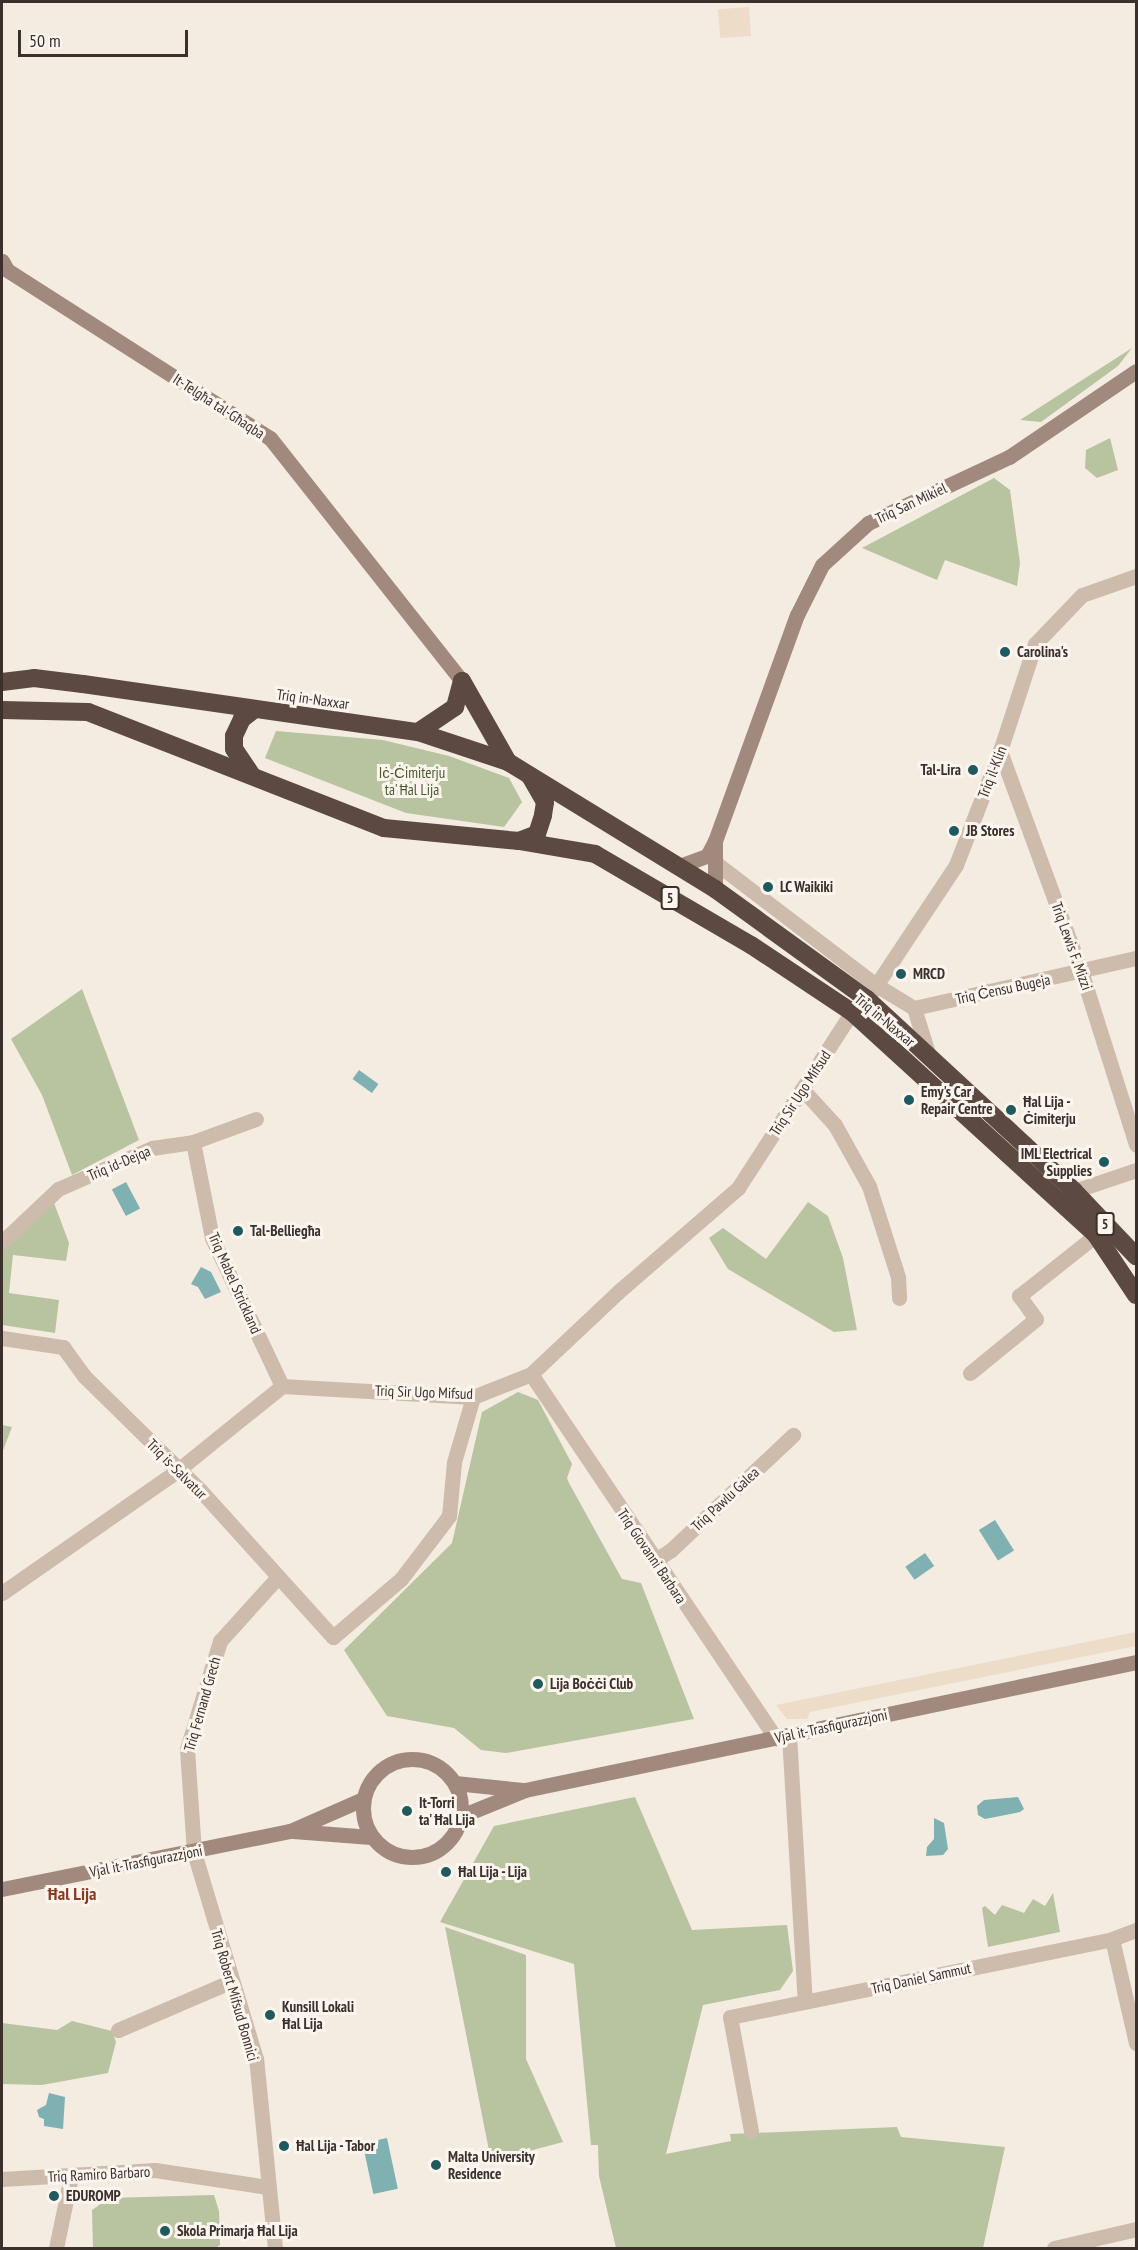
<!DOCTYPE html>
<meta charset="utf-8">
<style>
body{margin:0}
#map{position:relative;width:1138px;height:2250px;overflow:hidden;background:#f4ebe1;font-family:"PT Sans Narrow",sans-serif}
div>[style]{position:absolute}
.green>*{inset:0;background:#b8c4a0}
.plaza>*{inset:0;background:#ecdcc8;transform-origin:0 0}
.water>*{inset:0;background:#7fb0b2;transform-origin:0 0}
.street>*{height:15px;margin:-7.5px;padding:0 7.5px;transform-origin:7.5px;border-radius:7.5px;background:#cdbbac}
.secondary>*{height:15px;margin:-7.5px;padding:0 7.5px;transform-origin:7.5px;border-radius:7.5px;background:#a18a7d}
.secondary>.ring{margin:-7.5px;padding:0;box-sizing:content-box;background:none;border:15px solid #a18a7d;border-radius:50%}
.highway>*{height:18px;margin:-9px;padding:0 9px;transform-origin:9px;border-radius:9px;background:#5c4a42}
.dots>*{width:16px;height:16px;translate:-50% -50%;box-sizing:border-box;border:3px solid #fbf5ee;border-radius:50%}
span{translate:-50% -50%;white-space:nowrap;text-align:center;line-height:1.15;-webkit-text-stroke:6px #fbf5ee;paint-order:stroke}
.shield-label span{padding:2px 4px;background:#fbf5ee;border:2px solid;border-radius:4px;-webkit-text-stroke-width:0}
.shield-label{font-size:14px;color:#3b302b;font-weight:700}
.street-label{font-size:15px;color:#3b302b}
.poi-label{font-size:15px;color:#3b302b;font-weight:700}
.left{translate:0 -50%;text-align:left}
.right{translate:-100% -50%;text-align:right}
.park-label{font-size:15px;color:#4a5a2e}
.quarter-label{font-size:18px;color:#8c3b22;font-weight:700}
.frame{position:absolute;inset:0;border:3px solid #3b302b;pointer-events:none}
.scale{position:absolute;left:18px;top:30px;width:170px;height:27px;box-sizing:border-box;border:3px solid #3b302b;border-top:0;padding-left:8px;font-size:18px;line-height:21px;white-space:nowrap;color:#3b302b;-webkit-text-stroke:4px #fbf5ee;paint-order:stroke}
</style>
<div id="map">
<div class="green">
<div style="clip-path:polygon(1132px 348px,1118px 366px,1041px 422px,1020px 420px)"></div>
<div style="clip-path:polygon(1110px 438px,1118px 470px,1097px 478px,1085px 468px,1086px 450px)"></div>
<div style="clip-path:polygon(994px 478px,1010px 490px,1020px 563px,1017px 586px,945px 560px,937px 580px,862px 548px)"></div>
<div style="clip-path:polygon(276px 731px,383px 740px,449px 756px,509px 778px,522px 802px,504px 827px,406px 813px,265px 758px)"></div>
<div style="clip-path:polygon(82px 989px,139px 1140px,72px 1175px,42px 1095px,11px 1039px)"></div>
<div style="clip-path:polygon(808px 1202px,828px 1216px,843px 1258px,857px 1330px,834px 1332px,728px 1269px,709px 1238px,723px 1228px,766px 1259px)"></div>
<div style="clip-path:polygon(54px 1203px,69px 1243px,66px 1261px,13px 1255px,9px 1293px,59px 1300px,55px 1333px,2px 1325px,2px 1235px)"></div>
<div style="clip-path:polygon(518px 1392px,538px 1400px,572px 1464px,567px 1478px,569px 1483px,622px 1579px,641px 1583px,694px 1719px,506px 1753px,481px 1750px,454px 1728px,387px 1716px,344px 1650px,452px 1543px,482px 1412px)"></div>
<div style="clip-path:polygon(2px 1425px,12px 1427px,2px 1453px)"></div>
<div style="clip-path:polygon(635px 1797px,692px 1930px,787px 1925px,793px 1971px,780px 1990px,703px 2005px,666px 2154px,731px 2141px,730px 2134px,897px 2127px,901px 2137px,1005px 2147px,983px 2248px,616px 2248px,599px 2176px,598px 2145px,591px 2145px,574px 1964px,440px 1922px,494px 1826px)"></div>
<div style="clip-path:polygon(1053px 1893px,1060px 1932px,988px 1947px,982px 1908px,985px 1906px,995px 1915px,1002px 1905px,1024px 1913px,1033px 1899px,1045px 1906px)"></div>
<div style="clip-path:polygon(445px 1927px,526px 1955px,526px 2059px,563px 2142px,491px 2161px)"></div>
<div style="clip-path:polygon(72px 2021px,112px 2031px,116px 2042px,108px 2073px,42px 2085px,2px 2084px,2px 2023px,57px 2030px)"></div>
<div style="clip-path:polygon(214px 2195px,219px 2211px,220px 2245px,216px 2248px,93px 2248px,92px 2210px,109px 2198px)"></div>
</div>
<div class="plaza">
<div style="left:749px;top:7px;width:29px;height:31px;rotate:86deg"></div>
<div style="clip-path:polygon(1136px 1632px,1136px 1646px,810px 1712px,807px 1719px,787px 1719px,776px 1705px)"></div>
</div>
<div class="water">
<div style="left:359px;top:1070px;width:24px;height:11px;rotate:36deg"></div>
<div style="left:126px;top:1182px;width:30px;height:16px;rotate:62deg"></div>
<div style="clip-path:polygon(201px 1267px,211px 1272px,221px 1292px,205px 1299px,198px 1287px,191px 1284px)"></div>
<div style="left:995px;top:1520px;width:36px;height:19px;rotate:58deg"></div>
<div style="left:925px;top:1553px;width:16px;height:24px;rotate:55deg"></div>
<div style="clip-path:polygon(1018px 1797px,1024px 1809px,1020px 1812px,985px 1819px,978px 1815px,977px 1806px,984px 1800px)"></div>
<div style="clip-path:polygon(934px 1818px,944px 1823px,948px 1849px,943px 1855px,926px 1856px,927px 1847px,934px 1839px)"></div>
<div style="clip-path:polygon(49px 2093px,65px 2097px,63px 2129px,44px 2126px,44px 2119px,39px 2117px,37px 2110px,46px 2105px)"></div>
<div style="left:387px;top:2138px;width:52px;height:25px;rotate:78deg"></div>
</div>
<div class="street">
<div style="left:1000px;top:751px;width:234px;rotate:69.8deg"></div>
<div style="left:1081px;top:971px;width:182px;rotate:72.4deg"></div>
<div style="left:717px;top:864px;width:200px;rotate:37.3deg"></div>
<div style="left:876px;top:985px;width:44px;rotate:31.2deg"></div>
<div style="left:867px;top:999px;width:161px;rotate:-56.4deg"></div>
<div style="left:956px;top:865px;width:122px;rotate:-68.9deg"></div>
<div style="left:1000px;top:751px;width:113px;rotate:-71.9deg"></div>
<div style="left:1035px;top:644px;width:68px;rotate:-46.2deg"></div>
<div style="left:1082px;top:595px;width:57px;rotate:-19.4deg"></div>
<div style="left:928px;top:1053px;width:47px;rotate:-107.3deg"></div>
<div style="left:914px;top:1008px;width:228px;rotate:-12.7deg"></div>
<div style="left:802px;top:1089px;width:49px;rotate:47.5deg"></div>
<div style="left:835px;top:1125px;width:70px;rotate:60.9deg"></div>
<div style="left:869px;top:1186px;width:96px;rotate:72.3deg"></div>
<div style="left:898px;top:1277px;width:21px;rotate:87deg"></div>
<div style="left:193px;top:1142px;width:98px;rotate:78.8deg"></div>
<div style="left:212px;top:1238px;width:164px;rotate:64.7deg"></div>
<div style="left:1074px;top:1191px;width:65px;rotate:-18.7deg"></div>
<div style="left:2px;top:1242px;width:77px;rotate:-43.4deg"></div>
<div style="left:58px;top:1189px;width:103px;rotate:-23.6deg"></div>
<div style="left:152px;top:1148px;width:41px;rotate:-8.3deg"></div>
<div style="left:193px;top:1142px;width:67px;rotate:-20.1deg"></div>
<div style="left:2px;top:1338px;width:62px;rotate:8.4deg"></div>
<div style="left:63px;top:1347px;width:36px;rotate:54deg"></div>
<div style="left:84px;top:1376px;width:164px;rotate:44.5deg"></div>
<div style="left:201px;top:1491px;width:197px;rotate:47.9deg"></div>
<div style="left:333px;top:1637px;width:89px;rotate:-40.5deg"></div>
<div style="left:401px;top:1579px;width:79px;rotate:-52.7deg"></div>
<div style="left:449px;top:1516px;width:54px;rotate:-84.7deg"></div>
<div style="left:454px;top:1462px;width:68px;rotate:-73.7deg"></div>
<div style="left:970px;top:1373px;width:85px;rotate:-39.3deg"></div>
<div style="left:1036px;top:1319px;width:29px;rotate:-126deg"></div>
<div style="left:1019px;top:1296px;width:98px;rotate:-38.4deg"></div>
<div style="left:531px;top:1374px;width:439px;rotate:56.1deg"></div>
<div style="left:654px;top:1561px;width:20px;rotate:-33deg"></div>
<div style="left:671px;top:1550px;width:168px;rotate:-43.3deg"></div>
<div style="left:2px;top:1593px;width:215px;rotate:-34.9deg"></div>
<div style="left:178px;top:1470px;width:134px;rotate:-38.9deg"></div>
<div style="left:282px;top:1386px;width:191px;rotate:3.3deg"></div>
<div style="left:473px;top:1397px;width:62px;rotate:-21.6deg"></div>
<div style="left:531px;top:1374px;width:120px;rotate:-43.3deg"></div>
<div style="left:618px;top:1292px;width:159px;rotate:-40.9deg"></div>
<div style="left:738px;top:1188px;width:210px;rotate:-57.1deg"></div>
<div style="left:789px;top:1735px;width:267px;rotate:86.6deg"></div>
<div style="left:1112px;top:1939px;width:107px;rotate:77deg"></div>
<div style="left:118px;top:2030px;width:122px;rotate:-23.2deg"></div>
<div style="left:751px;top:2131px;width:116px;rotate:-100.4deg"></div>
<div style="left:730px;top:2017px;width:390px;rotate:-11.5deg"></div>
<div style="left:1112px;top:1939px;width:26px;rotate:-21deg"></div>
<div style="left:2px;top:2179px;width:153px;rotate:-3.4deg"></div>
<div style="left:155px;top:2170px;width:114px;rotate:8.6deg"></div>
<div style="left:56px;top:2248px;width:74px;rotate:-78.2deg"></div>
<div style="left:275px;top:2248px;width:190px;rotate:-95.7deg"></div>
<div style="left:256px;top:2059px;width:216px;rotate:-106.7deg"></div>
<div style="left:194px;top:1852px;width:103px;rotate:-93.9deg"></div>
<div style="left:187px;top:1749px;width:113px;rotate:-73deg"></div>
<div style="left:220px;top:1641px;width:85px;rotate:-47.9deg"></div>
<div style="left:1054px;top:2248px;width:84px;rotate:-13deg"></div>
</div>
<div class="secondary">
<div style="left:2px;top:261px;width:10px;rotate:61deg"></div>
<div style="left:7px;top:270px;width:312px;rotate:32.6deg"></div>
<div style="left:270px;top:438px;width:310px;rotate:51.7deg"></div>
<div style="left:715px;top:841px;width:48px;rotate:90deg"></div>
<div style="left:679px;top:866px;width:30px;rotate:-20deg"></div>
<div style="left:707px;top:856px;width:17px;rotate:-62deg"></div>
<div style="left:715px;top:841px;width:240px;rotate:-70.1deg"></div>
<div style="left:797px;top:615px;width:56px;rotate:-63.4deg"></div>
<div style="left:822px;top:565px;width:62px;rotate:-42.4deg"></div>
<div style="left:868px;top:523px;width:156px;rotate:-25.1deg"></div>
<div style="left:1009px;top:457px;width:153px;rotate:-34.1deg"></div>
<div class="ring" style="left:363px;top:1759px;width:83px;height:83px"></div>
<div style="left:455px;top:1783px;width:68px;rotate:5.9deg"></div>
<div style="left:461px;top:1816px;width:69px;rotate:-22.1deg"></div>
<div style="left:525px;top:1790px;width:624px;rotate:-11.83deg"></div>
<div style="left:293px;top:1831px;width:78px;rotate:4.4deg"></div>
<div style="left:2px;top:1889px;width:294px;rotate:-11.4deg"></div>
<div style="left:290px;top:1831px;width:80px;rotate:-23.7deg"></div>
</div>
<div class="highway">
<div style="left:462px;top:681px;width:93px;rotate:60.4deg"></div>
<div style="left:2px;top:682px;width:32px;rotate:-7deg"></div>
<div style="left:34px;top:678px;width:49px;rotate:7deg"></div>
<div style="left:83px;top:684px;width:338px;rotate:8.2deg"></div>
<div style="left:418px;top:732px;width:95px;rotate:18.4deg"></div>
<div style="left:508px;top:762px;width:243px;rotate:31.5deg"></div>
<div style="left:715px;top:889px;width:188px;rotate:35.9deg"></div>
<div style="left:867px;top:999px;width:282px;rotate:42.8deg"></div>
<div style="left:1074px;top:1191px;width:90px;rotate:46.4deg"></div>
<div style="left:2px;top:710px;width:86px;rotate:1.3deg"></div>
<div style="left:88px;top:712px;width:318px;rotate:21.4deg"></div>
<div style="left:384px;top:828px;width:136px;rotate:5.5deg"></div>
<div style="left:519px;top:841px;width:77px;rotate:9.7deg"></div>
<div style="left:595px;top:854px;width:181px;rotate:30.3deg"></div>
<div style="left:751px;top:945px;width:121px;rotate:33.6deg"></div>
<div style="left:852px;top:1012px;width:331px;rotate:42.4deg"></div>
<div style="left:1096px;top:1235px;width:72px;rotate:56.3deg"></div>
<div style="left:418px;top:732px;width:45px;rotate:-34deg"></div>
<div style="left:455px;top:707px;width:27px;rotate:-75deg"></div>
<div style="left:251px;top:774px;width:30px;rotate:-124deg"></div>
<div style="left:234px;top:749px;width:13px;rotate:-90deg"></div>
<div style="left:234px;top:736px;width:19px;rotate:-65deg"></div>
<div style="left:242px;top:719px;width:16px;rotate:-38deg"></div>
<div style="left:519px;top:841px;width:19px;rotate:-21deg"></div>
<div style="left:537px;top:834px;width:20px;rotate:-72deg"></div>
<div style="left:543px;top:815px;width:13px;rotate:-81deg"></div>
<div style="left:545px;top:802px;width:30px;rotate:-120deg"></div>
</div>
<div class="dots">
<div style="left:1005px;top:652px;background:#1f5a5e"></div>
<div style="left:973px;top:770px;background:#1f5a5e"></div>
<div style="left:954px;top:831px;background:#1f5a5e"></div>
<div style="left:768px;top:887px;background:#1f5a5e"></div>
<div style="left:901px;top:974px;background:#1f5a5e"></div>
<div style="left:909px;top:1100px;background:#1f5a5e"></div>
<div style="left:1011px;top:1110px;background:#1f5a5e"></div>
<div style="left:1104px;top:1162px;background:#1f5a5e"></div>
<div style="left:238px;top:1231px;background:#1f5a5e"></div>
<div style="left:538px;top:1684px;background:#1f5a5e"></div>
<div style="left:407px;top:1811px;background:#1f5a5e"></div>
<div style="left:446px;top:1872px;background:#1f5a5e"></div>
<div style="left:270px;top:2015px;background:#1f5a5e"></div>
<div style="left:284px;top:2146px;background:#1f5a5e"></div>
<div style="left:436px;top:2165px;background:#1f5a5e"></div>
<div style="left:54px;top:2196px;background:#1f5a5e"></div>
<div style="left:165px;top:2231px;background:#1f5a5e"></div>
</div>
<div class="shield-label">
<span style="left:670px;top:898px">5</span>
<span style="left:1105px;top:1224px">5</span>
</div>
<div class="street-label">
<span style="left:219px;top:406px;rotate:33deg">It-Telgħa tal-Għaqba</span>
<span style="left:911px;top:503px;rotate:-25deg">Triq San Mikiel</span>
<span style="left:313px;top:699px;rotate:8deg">Triq in-Naxxar</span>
<span style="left:992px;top:772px;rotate:-69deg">Triq il-Klin</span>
<span style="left:1072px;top:946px;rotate:70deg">Triq Lewis F. Mizzi</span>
<span style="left:1003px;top:989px;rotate:-12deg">Triq Ċensu Bugeja</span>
<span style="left:885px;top:1020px;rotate:40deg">Triq in-Naxxar</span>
<span style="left:800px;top:1093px;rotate:-57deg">Triq Sir Ugo Mifsud</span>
<span style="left:119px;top:1163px;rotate:-23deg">Triq id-Dejqa</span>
<span style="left:235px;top:1283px;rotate:66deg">Triq Mabel Strickland</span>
<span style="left:424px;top:1392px;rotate:2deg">Triq Sir Ugo Mifsud</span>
<span style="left:177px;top:1469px;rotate:45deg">Triq is-Salvatur</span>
<span style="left:725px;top:1499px;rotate:-43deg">Triq Pawlu Galea</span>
<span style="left:652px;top:1556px;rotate:56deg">Triq Giovanni Barbara</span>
<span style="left:202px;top:1704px;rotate:-74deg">Triq Fernand Grech</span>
<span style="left:831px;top:1726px;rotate:-12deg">Vjal it-Trasfigurazzjoni</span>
<span style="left:146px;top:1861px;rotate:-11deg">Vjal it-Trasfigurazzjoni</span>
<span style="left:921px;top:1978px;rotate:-12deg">Triq Daniel Sammut</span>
<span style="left:235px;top:1995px;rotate:74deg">Triq Robert Mifsud Bonnici</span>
<span style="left:99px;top:2174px;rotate:-3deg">Triq Ramiro Barbaro</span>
</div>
<div class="poi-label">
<span class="left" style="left:1017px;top:652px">Carolina's</span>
<span class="right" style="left:961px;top:770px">Tal-Lira</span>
<span class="left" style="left:966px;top:831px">JB Stores</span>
<span class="left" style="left:780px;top:887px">LC Waikiki</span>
<span class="left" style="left:913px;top:974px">MRCD</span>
<span class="left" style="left:921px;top:1100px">Emy's Car<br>Repair Centre</span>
<span class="left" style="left:1023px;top:1110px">Ħal Lija -<br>Ċimiterju</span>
<span class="right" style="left:1092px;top:1162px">IML Electrical<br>Supplies</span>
<span class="left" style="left:250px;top:1231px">Tal-Belliegħa</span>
<span class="left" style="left:550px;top:1684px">Lija Boċċi Club</span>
<span class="left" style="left:419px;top:1811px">It-Torri<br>ta' Ħal Lija</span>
<span class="left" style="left:458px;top:1872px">Ħal Lija - Lija</span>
<span class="left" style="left:282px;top:2015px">Kunsill Lokali<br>Ħal Lija</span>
<span class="left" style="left:296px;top:2146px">Ħal Lija - Tabor</span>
<span class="left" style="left:448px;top:2165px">Malta University<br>Residence</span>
<span class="left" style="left:66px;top:2196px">EDUROMP</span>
<span class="left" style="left:177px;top:2231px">Skola Primarja Ħal Lija</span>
</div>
<div class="park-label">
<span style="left:412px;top:781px">Iċ-Ċimiterju<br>ta' Ħal Lija</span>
</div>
<div class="quarter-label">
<span style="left:72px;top:1894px">Ħal Lija</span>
</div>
<div class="frame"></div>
<div class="scale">50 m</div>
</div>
